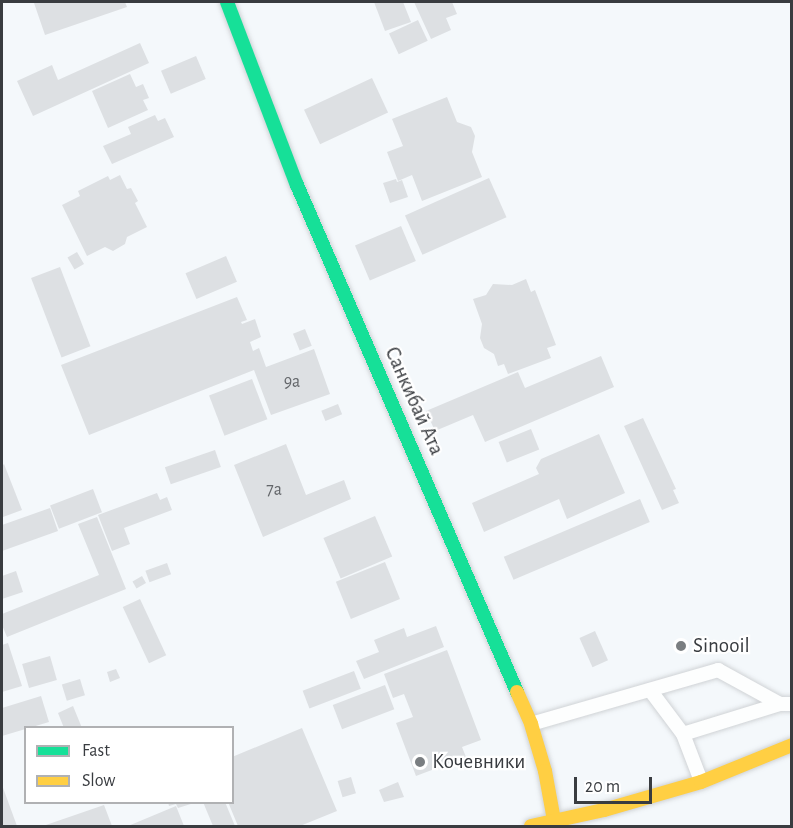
<!DOCTYPE html>
<meta charset="utf-8">
<style>
body{margin:0}
#map{position:relative;width:793px;height:828px;overflow:hidden;background:#f4f8fb;font-family:"Alegreya Sans",sans-serif}
div>[style]{position:absolute}
.building>*{inset:0;background:#dde0e3;transform-origin:0 0}
.roads{filter:drop-shadow(0 0 2px #d0d3d6) drop-shadow(0 0 2px #d0d3d6)}
.lane>*{height:14px;margin:-7px;padding:0 7px;transform-origin:7px;border-radius:7px;background:#fdfefe}
.fast>*{height:14px;margin:-7px;padding:0 7px;transform-origin:7px;border-radius:7px;background:#16e098}
.slow>*{height:14px;margin:-7px;padding:0 7px;transform-origin:7px;border-radius:7px;background:#ffcf43}
.dots>*{width:16px;height:16px;translate:-50% -50%;box-sizing:border-box;border:3px solid #fff;border-radius:50%}
span{translate:-50% -50%;white-space:nowrap;text-align:center;line-height:1.15;-webkit-text-stroke:4.5px #fff;paint-order:stroke}
.number-label{font-size:18px;color:#63666a}
.number-label span{-webkit-text-stroke-width:0}
.street-label{font-size:21px;color:#393c40}
.poi-label{font-size:21px;color:#393c40}
.left{translate:0 -50%;text-align:left}
.frame{position:absolute;inset:0;border:3px solid #393c40;pointer-events:none}
.legend{position:absolute;left:24px;top:726px;width:210px;height:78px;box-sizing:border-box;background:#fff;border:2px solid #b0b1b3;margin:0;padding:8px 10px;list-style:none;font-size:18px;color:#393c40}
.legend li{display:flex;align-items:center;gap:12px;height:30px}
.legend b{width:30px;border:2px solid #b0b1b3}
.scale{position:absolute;left:574px;top:777px;width:78px;height:27px;box-sizing:border-box;border:3px solid #393c40;border-top:0;padding-left:8px;font-size:18px;line-height:21px;white-space:nowrap;color:#393c40;-webkit-text-stroke:4px #fff;paint-order:stroke}
</style>
<div id="map">
<div class="building">
<div style="clip-path:polygon(37px 2px,125px 2px,127px 7px,45px 35px,34px 3px)"></div>
<div style="clip-path:polygon(374px 2px,403px 2px,411px 22px,385px 31px)"></div>
<div style="clip-path:polygon(414px 2px,452px 2px,457px 14px,446px 18px,451px 30px,431px 39px)"></div>
<div style="left:418px;top:20px;width:23px;height:32px;rotate:65deg"></div>
<div style="clip-path:polygon(140px 43px,149px 63px,33px 116px,17px 81px,52px 65px,58px 80px)"></div>
<div style="left:196px;top:56px;width:25px;height:38px;rotate:67deg"></div>
<div style="clip-path:polygon(130px 74px,136px 87px,143px 84px,149px 98px,143px 100px,148px 110px,108px 128px,92px 91px)"></div>
<div style="left:372px;top:78px;width:38px;height:75px;rotate:65deg"></div>
<div style="clip-path:polygon(447px 97px,457px 122px,471px 127px,475px 136px,472px 152px,482px 177px,422px 201px,412px 175px,398px 181px,387px 152px,403px 146px,392px 119px)"></div>
<div style="clip-path:polygon(155px 115px,158px 121px,165px 118px,174px 137px,112px 164px,103px 146px,131px 134px,128px 127px)"></div>
<div style="clip-path:polygon(120px 175px,127px 189px,131px 188px,138px 201px,135px 203px,147px 227px,127px 237px,125px 244px,113px 251px,105px 247px,87px 256px,62px 205px,80px 196px,78px 191px,108px 176px,110px 180px)"></div>
<div style="left:489px;top:178px;width:43px;height:92px;rotate:66deg"></div>
<div style="clip-path:polygon(396px 179px,397px 182px,402px 180px,408px 197px,390px 203px,383px 183px)"></div>
<div style="left:401px;top:226px;width:38px;height:50px;rotate:67deg"></div>
<div style="left:77px;top:252px;width:14px;height:11px;rotate:60deg"></div>
<div style="left:226px;top:256px;width:28px;height:44px;rotate:67deg"></div>
<div style="left:60px;top:267px;width:85px;height:31px;rotate:69deg"></div>
<div style="clip-path:polygon(526px 279px,531px 292px,535px 290px,556px 345px,547px 348px,551px 358px,508px 374px,504px 364px,498px 366px,494px 354px,484px 348px,480px 338px,482px 324px,473px 299px,486px 295px,493px 284px,512px 285px)"></div>
<div style="clip-path:polygon(237px 297px,247px 320px,241px 322px,242px 324px,255px 319px,261px 337px,250px 342px,253px 351px,259px 348px,266px 367px,314px 349px,330px 394px,271px 415px,254px 370px,89px 435px,61px 365px)"></div>
<div style="left:305px;top:329px;width:18px;height:13px;rotate:68deg"></div>
<div style="clip-path:polygon(601px 356px,614px 387px,485px 442px,473px 415px,435px 431px,426px 411px,518px 372px,525px 388px)"></div>
<div style="left:252px;top:379px;width:43px;height:46px;rotate:69deg"></div>
<div style="left:338px;top:404px;width:11px;height:18px;rotate:68deg"></div>
<div style="clip-path:polygon(643px 418px,676px 489px,673px 490px,679px 503px,662px 510px,624px 426px)"></div>
<div style="left:531px;top:429px;width:22px;height:35px;rotate:68deg"></div>
<div style="clip-path:polygon(599px 434px,625px 493px,567px 519px,559px 499px,484px 532px,472px 503px,539px 474px,536px 468px,541px 459px)"></div>
<div style="clip-path:polygon(286px 444px,306px 495px,344px 480px,351px 499px,263px 537px,234px 465px)"></div>
<div style="left:215px;top:450px;width:18px;height:53px;rotate:71deg"></div>
<div style="clip-path:polygon(4px 464px,22px 510px,3px 517px,2px 466px)"></div>
<div style="left:93px;top:489px;width:25px;height:46px;rotate:69deg"></div>
<div style="clip-path:polygon(157px 493px,160px 500px,167px 497px,172px 510px,124px 528px,130px 544px,112px 551px,98px 515px)"></div>
<div style="left:640px;top:499px;width:25px;height:148px;rotate:67deg"></div>
<div style="clip-path:polygon(50px 508px,58px 531px,2px 551px,2px 525px)"></div>
<div style="left:375px;top:516px;width:44px;height:56px;rotate:67deg"></div>
<div style="clip-path:polygon(97px 517px,126px 589px,7px 637px,2px 625px,2px 614px,99px 575px,78px 524px)"></div>
<div style="left:385px;top:562px;width:40px;height:53px;rotate:68deg"></div>
<div style="left:167px;top:563px;width:12px;height:23px;rotate:70deg"></div>
<div style="clip-path:polygon(16px 571px,23px 592px,2px 599px,2px 576px)"></div>
<div style="left:142px;top:576px;width:8px;height:11px;rotate:60deg"></div>
<div style="left:140px;top:599px;width:62px;height:19px;rotate:65deg"></div>
<div style="clip-path:polygon(436px 626px,444px 647px,364px 679px,356px 661px,379px 652px,374px 640px,404px 628px,407px 637px)"></div>
<div style="left:595px;top:631px;width:32px;height:17px;rotate:66deg"></div>
<div style="clip-path:polygon(8px 643px,22px 686px,2px 692px,2px 645px)"></div>
<div style="clip-path:polygon(447px 650px,481px 740px,462px 747px,466px 757px,416px 776px,396px 723px,413px 717px,404px 694px,393px 698px,384px 674px)"></div>
<div style="left:50px;top:656px;width:25px;height:29px;rotate:74deg"></div>
<div style="clip-path:polygon(116px 669px,120px 678px,110px 682px,107px 672px)"></div>
<div style="left:354px;top:671px;width:19px;height:55px;rotate:69deg"></div>
<div style="left:80px;top:679px;width:17px;height:19px;rotate:73deg"></div>
<div style="left:385px;top:685px;width:26px;height:56px;rotate:69deg"></div>
<div style="clip-path:polygon(41px 696px,49px 722px,2px 736px,2px 708px)"></div>
<div style="clip-path:polygon(73px 706px,82px 728px,64px 728px,58px 713px)"></div>
<div style="clip-path:polygon(302px 728px,337px 811px,300px 826px,238px 826px,228px 802px,232px 802px,232px 757px)"></div>
<div style="left:351px;top:777px;width:17px;height:14px;rotate:73deg"></div>
<div style="clip-path:polygon(398px 782px,404px 797px,384px 802px,379px 790px)"></div>
<div style="clip-path:polygon(2px 785px,17px 826px,2px 826px)"></div>
<div style="clip-path:polygon(168px 802px,194px 802px,194px 803px,178px 808px,176px 804px,169px 806px)"></div>
<div style="clip-path:polygon(203px 802px,225px 802px,235px 826px,213px 826px)"></div>
<div style="clip-path:polygon(104px 805px,112px 826px,43px 826px)"></div>
<div style="clip-path:polygon(176px 806px,184px 826px,128px 826px)"></div>
</div>
<div class="roads">
<div class="lane">
<div style="left:650px;top:690px;width:55px;rotate:53.1deg"></div>
<div style="left:683px;top:734px;width:50px;rotate:69deg"></div>
<div style="left:531px;top:724px;width:195px;rotate:-16.1deg"></div>
<div style="left:718px;top:670px;width:71px;rotate:28.7deg"></div>
<div style="left:683px;top:734px;width:102px;rotate:-17.2deg"></div>
<div style="left:780px;top:704px;width:12px"></div>
</div>
<div class="fast">
<div style="left:227px;top:2px;width:196px;rotate:69.1deg"></div>
<div style="left:297px;top:185px;width:553px;rotate:66.54deg"></div>
</div>
<div class="slow">
<div style="left:517px;top:692px;width:35px;rotate:66deg"></div>
<div style="left:531px;top:724px;width:49px;rotate:73.4deg"></div>
<div style="left:545px;top:771px;width:50px;rotate:79.6deg"></div>
<div style="left:531px;top:826px;width:75px;rotate:-12.4deg"></div>
<div style="left:604px;top:810px;width:101px;rotate:-16.1deg"></div>
<div style="left:701px;top:782px;width:98px;rotate:-22.1deg"></div>
</div>
</div>
<div class="dots">
<div style="left:681px;top:646px;background:#7a7e81"></div>
<div style="left:420px;top:762px;background:#7a7e81"></div>
</div>
<div class="number-label">
<span style="left:292px;top:382px">9а</span>
<span style="left:274px;top:490px">7а</span>
</div>
<div class="street-label">
<span style="left:414px;top:401px;rotate:66deg">Санкибай Ата</span>
</div>
<div class="poi-label">
<span class="left" style="left:693px;top:646px">Sinooil</span>
<span class="left" style="left:432px;top:762px">Кочевники</span>
</div>
<div class="frame"></div>
<ul class="legend">
<li><b style="height:8px;background:#16e098"></b>Fast</li>
<li><b style="height:8px;background:#ffcf43"></b>Slow</li>
</ul>
<div class="scale">20 m</div>
</div>
